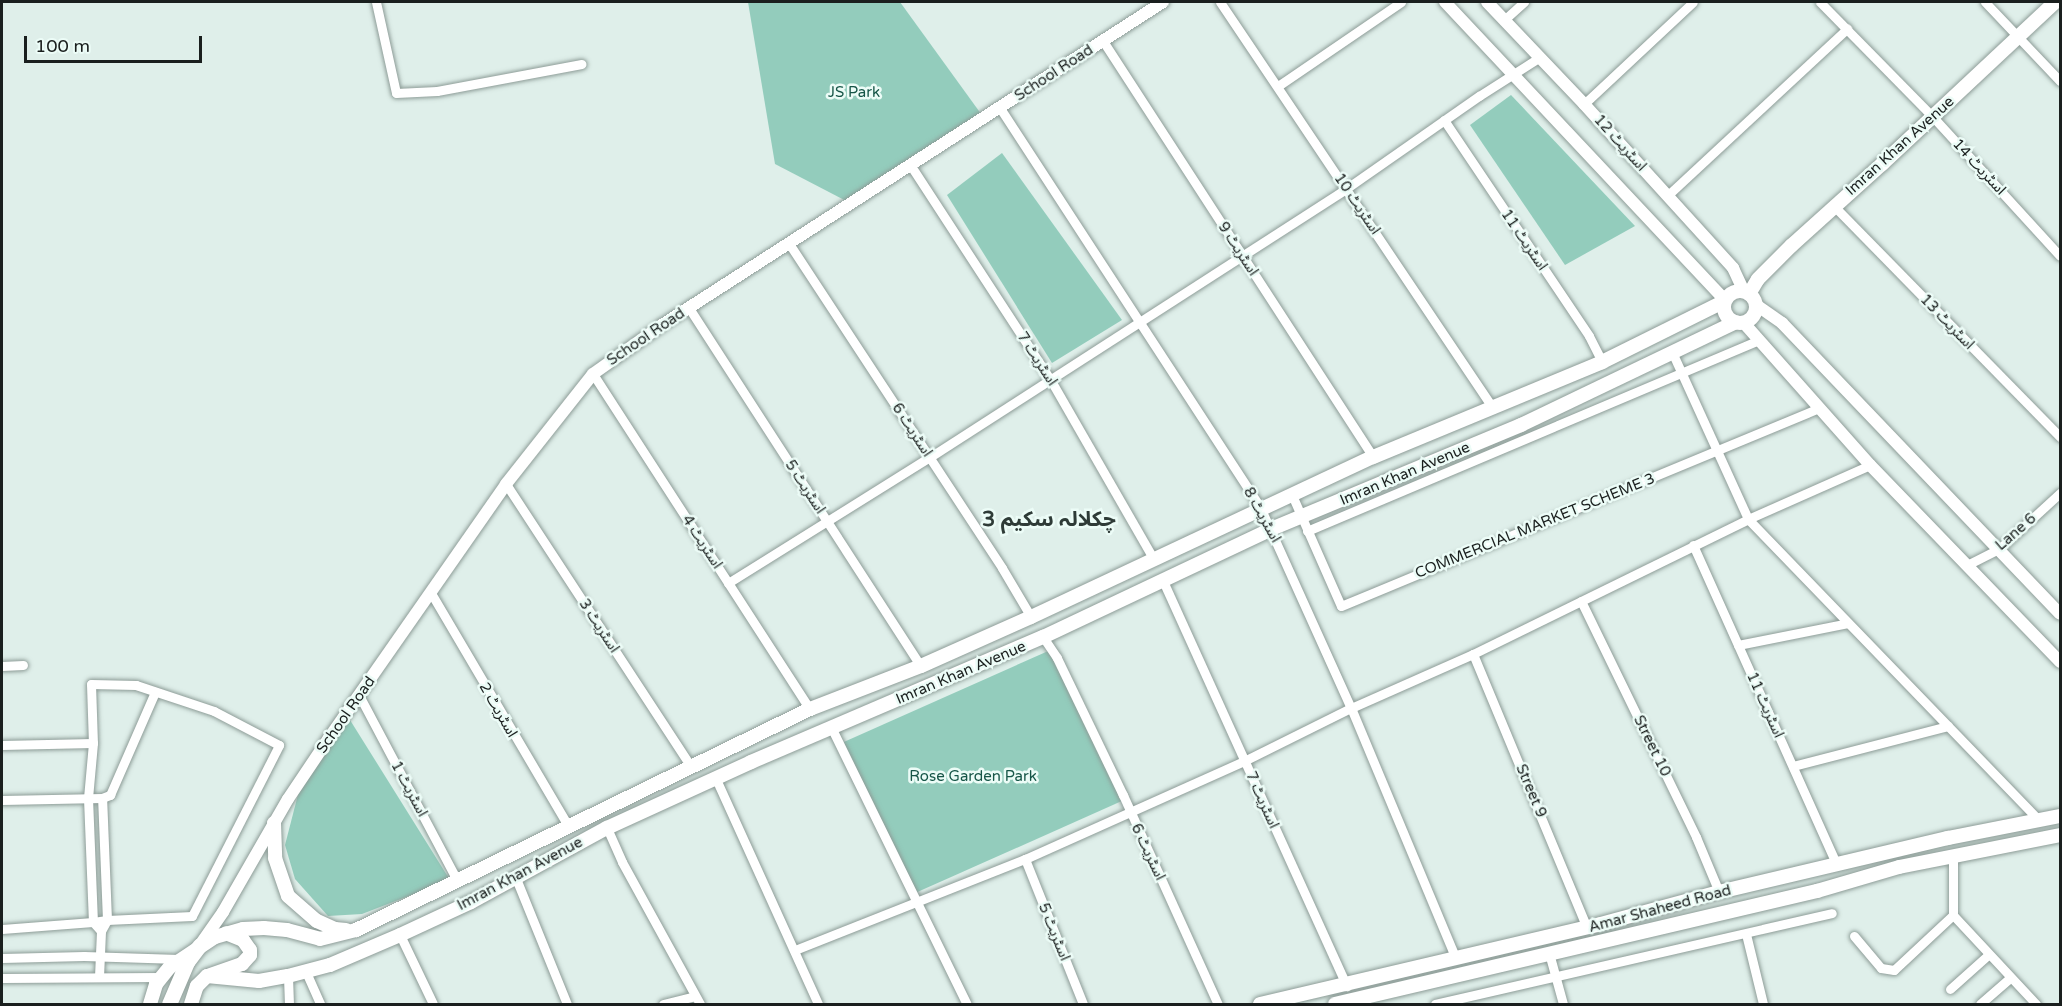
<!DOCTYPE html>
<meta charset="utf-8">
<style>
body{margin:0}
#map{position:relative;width:2062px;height:1006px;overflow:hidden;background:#dfefea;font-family:"Varela Round","Noto Sans Arabic",sans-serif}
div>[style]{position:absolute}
.green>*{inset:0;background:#93ccbc;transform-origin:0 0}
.roads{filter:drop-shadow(0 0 2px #8d9c97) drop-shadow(0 0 2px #8d9c97)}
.minor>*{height:9px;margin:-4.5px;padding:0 4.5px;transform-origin:4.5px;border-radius:4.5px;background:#fff}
.tertiary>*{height:12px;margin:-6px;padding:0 6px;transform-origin:6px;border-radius:6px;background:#fff}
.secondary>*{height:14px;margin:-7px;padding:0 7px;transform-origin:7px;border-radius:7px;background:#fff}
.secondary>.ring{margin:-7px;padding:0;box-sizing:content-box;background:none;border:14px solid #fff;border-radius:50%}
.primary>*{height:15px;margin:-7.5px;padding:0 7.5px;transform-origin:7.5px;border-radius:7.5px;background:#fff}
span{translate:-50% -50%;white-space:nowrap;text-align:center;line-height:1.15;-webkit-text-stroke:5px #ecfcf7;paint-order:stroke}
.street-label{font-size:15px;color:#1a1f1e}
.park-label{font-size:15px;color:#165547}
.district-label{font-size:21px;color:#2e3b37;font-weight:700}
.frame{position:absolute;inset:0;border:3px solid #1a1f1e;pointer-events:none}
.scale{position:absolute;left:24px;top:36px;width:178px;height:27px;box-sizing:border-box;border:3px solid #1a1f1e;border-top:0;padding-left:8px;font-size:18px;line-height:21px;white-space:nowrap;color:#1a1f1e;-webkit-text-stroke:4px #ecfcf7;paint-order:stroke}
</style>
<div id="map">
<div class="green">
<div style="clip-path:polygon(748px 2px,900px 2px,984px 118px,852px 204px,775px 164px)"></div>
<div style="clip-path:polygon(1511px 95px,1635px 226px,1565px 265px,1470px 125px)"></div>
<div style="clip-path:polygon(1002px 153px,1122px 320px,1052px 363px,947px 195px)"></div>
<div style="left:1055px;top:648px;width:167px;height:233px;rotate:66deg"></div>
<div style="clip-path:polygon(350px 720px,450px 880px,362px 914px,328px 916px,295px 879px,285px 845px,302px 779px)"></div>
</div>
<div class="roads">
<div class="minor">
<div style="left:376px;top:2px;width:93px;rotate:77.6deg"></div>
<div style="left:396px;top:93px;width:41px;rotate:-2.8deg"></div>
<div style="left:437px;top:91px;width:147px;rotate:-10.6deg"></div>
<div style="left:1220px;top:2px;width:489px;rotate:56.1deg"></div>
<div style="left:1820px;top:2px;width:161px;rotate:45.5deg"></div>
<div style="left:1933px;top:117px;width:188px;rotate:47.6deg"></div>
<div style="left:1985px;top:2px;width:109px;rotate:46.5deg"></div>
<div style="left:1504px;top:20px;width:27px;rotate:-42deg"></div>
<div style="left:1103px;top:41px;width:496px;rotate:57deg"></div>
<div style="left:1278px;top:86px;width:149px;rotate:-34.3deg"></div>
<div style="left:1584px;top:104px;width:149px;rotate:-43.1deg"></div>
<div style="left:1000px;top:108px;width:478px;rotate:56.9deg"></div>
<div style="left:1261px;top:509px;width:218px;rotate:65.7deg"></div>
<div style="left:1351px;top:708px;width:272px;rotate:67.3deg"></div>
<div style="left:1444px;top:120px;width:260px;rotate:56.1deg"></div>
<div style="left:1589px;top:336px;width:29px;rotate:63deg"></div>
<div style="left:911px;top:166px;width:254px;rotate:56.9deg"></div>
<div style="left:1050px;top:379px;width:207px;rotate:60.1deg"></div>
<div style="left:1667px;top:196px;width:246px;rotate:-42.9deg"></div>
<div style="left:1834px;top:206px;width:323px;rotate:45.6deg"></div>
<div style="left:790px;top:245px;width:386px;rotate:56.7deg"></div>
<div style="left:1002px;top:568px;width:57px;rotate:59.4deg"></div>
<div style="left:689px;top:308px;width:427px;rotate:57.1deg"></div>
<div style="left:1672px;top:352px;width:183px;rotate:65.5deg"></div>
<div style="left:1748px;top:519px;width:417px;rotate:46deg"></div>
<div style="left:593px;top:374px;width:399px;rotate:57.1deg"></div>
<div style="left:506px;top:484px;width:338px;rotate:56.8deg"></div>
<div style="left:1292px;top:495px;width:121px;rotate:66.2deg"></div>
<div style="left:1341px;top:606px;width:517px;rotate:-22.5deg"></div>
<div style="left:1307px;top:531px;width:491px;rotate:-22.9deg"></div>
<div style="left:1693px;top:545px;width:351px;rotate:65.8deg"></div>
<div style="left:1967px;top:565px;width:36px;rotate:-27deg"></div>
<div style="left:1999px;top:549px;width:83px;rotate:-42.6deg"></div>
<div style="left:1163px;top:581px;width:445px;rotate:65.6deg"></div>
<div style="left:728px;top:583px;width:238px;rotate:-32deg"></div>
<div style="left:930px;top:457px;width:496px;rotate:-32.8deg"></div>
<div style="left:1347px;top:188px;width:161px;rotate:-34.9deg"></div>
<div style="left:1479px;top:96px;width:72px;rotate:-32.6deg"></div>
<div style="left:431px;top:593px;width:270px;rotate:59.5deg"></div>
<div style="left:1581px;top:601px;width:263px;rotate:64deg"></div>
<div style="left:1696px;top:837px;width:60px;rotate:67.3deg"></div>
<div style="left:1043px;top:637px;width:25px;rotate:56deg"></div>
<div style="left:1057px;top:658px;width:152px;rotate:64.3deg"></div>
<div style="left:1123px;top:795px;width:230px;rotate:65.6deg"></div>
<div style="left:1738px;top:645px;width:112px;rotate:-11.3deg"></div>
<div style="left:1473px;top:654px;width:297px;rotate:67.4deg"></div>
<div style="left:2px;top:666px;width:21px;rotate:-3deg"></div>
<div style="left:360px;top:697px;width:209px;rotate:62.1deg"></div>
<div style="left:832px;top:729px;width:306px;rotate:63.9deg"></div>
<div style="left:2px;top:745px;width:91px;rotate:-1.3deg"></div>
<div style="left:1793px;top:766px;width:160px;rotate:-14.5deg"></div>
<div style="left:716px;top:779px;width:247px;rotate:65.6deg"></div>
<div style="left:2px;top:800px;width:100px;rotate:-1.1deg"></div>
<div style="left:102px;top:798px;width:9px;rotate:-21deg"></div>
<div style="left:110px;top:795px;width:112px;rotate:-66.4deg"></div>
<div style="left:607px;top:828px;width:37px;rotate:66deg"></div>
<div style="left:622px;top:862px;width:162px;rotate:61.2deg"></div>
<div style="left:1953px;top:856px;width:59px;rotate:90deg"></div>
<div style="left:1953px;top:915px;width:122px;rotate:47deg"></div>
<div style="left:1025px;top:859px;width:156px;rotate:68.2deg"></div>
<div style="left:515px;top:876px;width:138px;rotate:67.9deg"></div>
<div style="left:2px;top:929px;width:91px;rotate:-4.4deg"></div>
<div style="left:93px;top:922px;width:14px;rotate:-8deg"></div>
<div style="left:107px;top:920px;width:85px;rotate:-2.7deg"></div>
<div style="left:192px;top:916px;width:192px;rotate:-63deg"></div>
<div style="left:279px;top:745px;width:73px;rotate:-152.4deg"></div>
<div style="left:214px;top:711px;width:82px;rotate:-161.6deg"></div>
<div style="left:136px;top:685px;width:45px;rotate:-178.7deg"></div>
<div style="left:91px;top:684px;width:59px;rotate:88.1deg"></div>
<div style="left:93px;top:743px;width:55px;rotate:95.2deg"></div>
<div style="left:88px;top:798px;width:124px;rotate:87.7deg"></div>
<div style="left:93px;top:922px;width:12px;rotate:48deg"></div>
<div style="left:1746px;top:934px;width:72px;rotate:76.3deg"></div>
<div style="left:400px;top:935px;width:76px;rotate:64.4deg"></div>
<div style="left:1854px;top:936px;width:42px;rotate:49.8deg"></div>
<div style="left:1881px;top:968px;width:13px;rotate:9deg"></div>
<div style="left:1894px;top:970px;width:81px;rotate:-43deg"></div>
<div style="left:795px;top:950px;width:247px;rotate:-21.6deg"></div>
<div style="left:1025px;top:859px;width:240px;rotate:-24.1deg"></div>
<div style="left:1244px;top:761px;width:119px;rotate:-26.4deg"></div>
<div style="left:1351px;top:708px;width:133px;rotate:-23.9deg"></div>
<div style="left:1473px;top:654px;width:306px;rotate:-26.1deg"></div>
<div style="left:1748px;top:519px;width:133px;rotate:-23.9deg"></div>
<div style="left:1549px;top:953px;width:53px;rotate:74.6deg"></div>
<div style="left:2px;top:958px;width:82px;rotate:-1.4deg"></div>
<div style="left:84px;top:956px;width:95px;rotate:1.8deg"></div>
<div style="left:306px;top:972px;width:35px;rotate:66deg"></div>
<div style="left:288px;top:976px;width:28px;rotate:88deg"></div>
<div style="left:99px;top:977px;width:46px;rotate:-87.5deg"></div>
<div style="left:101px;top:931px;width:13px;rotate:-61deg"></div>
<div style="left:107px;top:920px;width:122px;rotate:-92.3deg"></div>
<div style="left:2px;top:978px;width:159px;rotate:-0.4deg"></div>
<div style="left:1950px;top:989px;width:51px;rotate:-41.8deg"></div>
<div style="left:663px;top:1004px;width:33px;rotate:-14deg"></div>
<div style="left:1435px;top:1004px;width:407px;rotate:-12.9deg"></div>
<div style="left:1980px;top:1004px;width:40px;rotate:-41deg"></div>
</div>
<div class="tertiary">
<div style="left:1445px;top:2px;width:409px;rotate:46.8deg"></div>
<div style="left:1487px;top:2px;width:141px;rotate:46.4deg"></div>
<div style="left:1584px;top:104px;width:222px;rotate:47.7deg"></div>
<div style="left:1733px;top:268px;width:26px;rotate:65deg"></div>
<div style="left:1755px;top:304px;width:33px;rotate:35deg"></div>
<div style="left:1782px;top:323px;width:402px;rotate:46.3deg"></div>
<div style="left:1743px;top:322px;width:191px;rotate:48.4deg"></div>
<div style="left:1870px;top:465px;width:274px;rotate:46deg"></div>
<div style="left:200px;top:945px;width:40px;rotate:-55.1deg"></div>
<div style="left:223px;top:912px;width:130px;rotate:-60.1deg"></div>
<div style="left:288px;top:799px;width:73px;rotate:-56.1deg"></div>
<div style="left:329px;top:738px;width:310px;rotate:-55.1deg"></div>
<div style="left:506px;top:484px;width:140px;rotate:-51.7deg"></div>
<div style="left:593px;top:374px;width:85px;rotate:-35.4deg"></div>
<div style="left:662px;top:325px;width:596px;rotate:-32.81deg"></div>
</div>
<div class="secondary">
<div class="ring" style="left:1724px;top:291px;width:18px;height:18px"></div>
<div style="left:1749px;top:294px;width:17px;rotate:-59deg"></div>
<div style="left:1758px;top:279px;width:48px;rotate:-45deg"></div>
<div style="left:1792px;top:245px;width:121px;rotate:-42deg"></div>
<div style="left:1882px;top:164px;width:237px;rotate:-43.1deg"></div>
<div style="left:274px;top:823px;width:35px;rotate:88deg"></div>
<div style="left:275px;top:858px;width:40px;rotate:71.1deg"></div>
<div style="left:288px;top:896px;width:38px;rotate:41deg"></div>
<div style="left:317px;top:921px;width:20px;rotate:24deg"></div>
<div style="left:335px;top:929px;width:11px;rotate:5deg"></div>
<div style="left:210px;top:975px;width:34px;rotate:-19deg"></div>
<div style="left:242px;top:964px;width:12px;rotate:-48deg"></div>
<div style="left:250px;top:955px;width:5px;rotate:-90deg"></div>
<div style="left:250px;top:950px;width:12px;rotate:-125deg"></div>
<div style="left:243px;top:940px;width:18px;rotate:-158deg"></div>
<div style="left:150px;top:1004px;width:21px;rotate:-73deg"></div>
<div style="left:156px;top:984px;width:22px;rotate:-51deg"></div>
<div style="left:170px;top:967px;width:54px;rotate:-33.7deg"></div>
<div style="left:215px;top:937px;width:29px;rotate:-16deg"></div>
<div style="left:243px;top:929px;width:21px;rotate:-3deg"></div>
<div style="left:264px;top:928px;width:23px;rotate:5deg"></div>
<div style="left:287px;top:930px;width:34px;rotate:15deg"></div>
<div style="left:320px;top:939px;width:37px;rotate:-14deg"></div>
<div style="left:356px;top:930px;width:505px;rotate:-25.96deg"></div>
<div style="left:810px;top:709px;width:119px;rotate:-21.2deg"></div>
<div style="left:921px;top:666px;width:120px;rotate:-24deg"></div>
<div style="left:1031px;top:617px;width:378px;rotate:-25.1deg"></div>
<div style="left:1373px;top:457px;width:248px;rotate:-22.5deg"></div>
<div style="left:1602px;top:362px;width:137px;rotate:-26.4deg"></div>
<div style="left:191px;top:1004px;width:19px;rotate:-72deg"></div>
<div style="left:197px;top:986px;width:14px;rotate:-45deg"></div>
<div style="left:207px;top:976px;width:52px;rotate:5.5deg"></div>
<div style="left:259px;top:981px;width:29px;rotate:-10deg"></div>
<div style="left:288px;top:976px;width:43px;rotate:-14.7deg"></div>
<div style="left:330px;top:965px;width:76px;rotate:-23.2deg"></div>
<div style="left:400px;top:935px;width:78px;rotate:-24.9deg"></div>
<div style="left:471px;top:902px;width:155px;rotate:-28.6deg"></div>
<div style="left:607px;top:828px;width:158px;rotate:-24.6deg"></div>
<div style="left:751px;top:762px;width:318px;rotate:-23.2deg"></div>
<div style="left:1043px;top:637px;width:252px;rotate:-25.3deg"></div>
<div style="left:1271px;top:529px;width:271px;rotate:-22.6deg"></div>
<div style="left:1521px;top:425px;width:238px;rotate:-25.6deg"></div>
<div style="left:1260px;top:1004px;width:350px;rotate:-13.2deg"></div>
<div style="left:1601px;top:924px;width:122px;rotate:-15.2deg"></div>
<div style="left:1719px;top:892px;width:235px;rotate:-13.3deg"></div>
<div style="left:1948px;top:838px;width:114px;rotate:-11.1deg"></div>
<div style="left:1335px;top:1004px;width:495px;rotate:-13.2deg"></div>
<div style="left:1817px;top:891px;width:85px;rotate:-16.3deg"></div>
<div style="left:1899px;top:867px;width:164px;rotate:-11.2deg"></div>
</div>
<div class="primary">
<div style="left:169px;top:1004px;width:46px;rotate:-66.8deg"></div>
<div style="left:187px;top:962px;width:21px;rotate:-53deg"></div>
</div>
</div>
<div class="street-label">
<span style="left:1054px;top:73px;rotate:-33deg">School Road</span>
<span style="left:1620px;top:143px;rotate:48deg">اسٹریٹ 12</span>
<span style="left:1900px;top:146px;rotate:-42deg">Imran Khan Avenue</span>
<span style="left:1979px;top:167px;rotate:47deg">اسٹریٹ 14</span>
<span style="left:1357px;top:204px;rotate:56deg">اسٹریٹ 10</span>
<span style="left:1524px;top:240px;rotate:56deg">اسٹریٹ 11</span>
<span style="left:1238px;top:249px;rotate:57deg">اسٹریٹ 9</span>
<span style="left:1947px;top:322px;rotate:46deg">اسٹریٹ 13</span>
<span style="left:646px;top:337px;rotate:-34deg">School Road</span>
<span style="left:1037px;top:359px;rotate:57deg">اسٹریٹ 7</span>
<span style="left:912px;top:430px;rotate:57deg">اسٹریٹ 6</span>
<span style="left:1405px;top:474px;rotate:-23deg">Imran Khan Avenue</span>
<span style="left:805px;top:487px;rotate:57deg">اسٹریٹ 5</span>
<span style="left:1262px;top:515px;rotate:61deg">اسٹریٹ 8</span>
<span style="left:1535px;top:526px;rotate:-22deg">COMMERCIAL MARKET SCHEME 3</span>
<span style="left:2016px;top:532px;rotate:-41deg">Lane 6</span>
<span style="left:702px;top:542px;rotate:57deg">اسٹریٹ 4</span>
<span style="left:599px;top:626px;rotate:57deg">اسٹریٹ 3</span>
<span style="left:961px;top:673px;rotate:-23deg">Imran Khan Avenue</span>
<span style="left:1765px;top:705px;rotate:66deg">اسٹریٹ 11</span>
<span style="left:498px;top:710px;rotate:60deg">اسٹریٹ 2</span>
<span style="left:346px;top:715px;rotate:-55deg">School Road</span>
<span style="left:1652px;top:746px;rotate:64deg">Street 10</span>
<span style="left:409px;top:789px;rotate:62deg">اسٹریٹ 1</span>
<span style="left:1531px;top:791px;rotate:67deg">Street 9</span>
<span style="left:1262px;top:800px;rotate:66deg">اسٹریٹ 7</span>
<span style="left:1148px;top:852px;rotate:65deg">اسٹریٹ 6</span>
<span style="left:520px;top:874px;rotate:-28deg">Imran Khan Avenue</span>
<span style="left:1660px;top:909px;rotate:-15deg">Amar Shaheed Road</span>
<span style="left:1054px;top:932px;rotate:68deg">اسٹریٹ 5</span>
</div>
<div class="park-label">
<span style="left:854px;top:93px">JS Park</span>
<span style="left:973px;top:777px">Rose Garden Park</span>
</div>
<div class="district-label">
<span style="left:1049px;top:520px">چکلالہ سکیم 3</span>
</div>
<div class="frame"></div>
<div class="scale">100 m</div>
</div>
